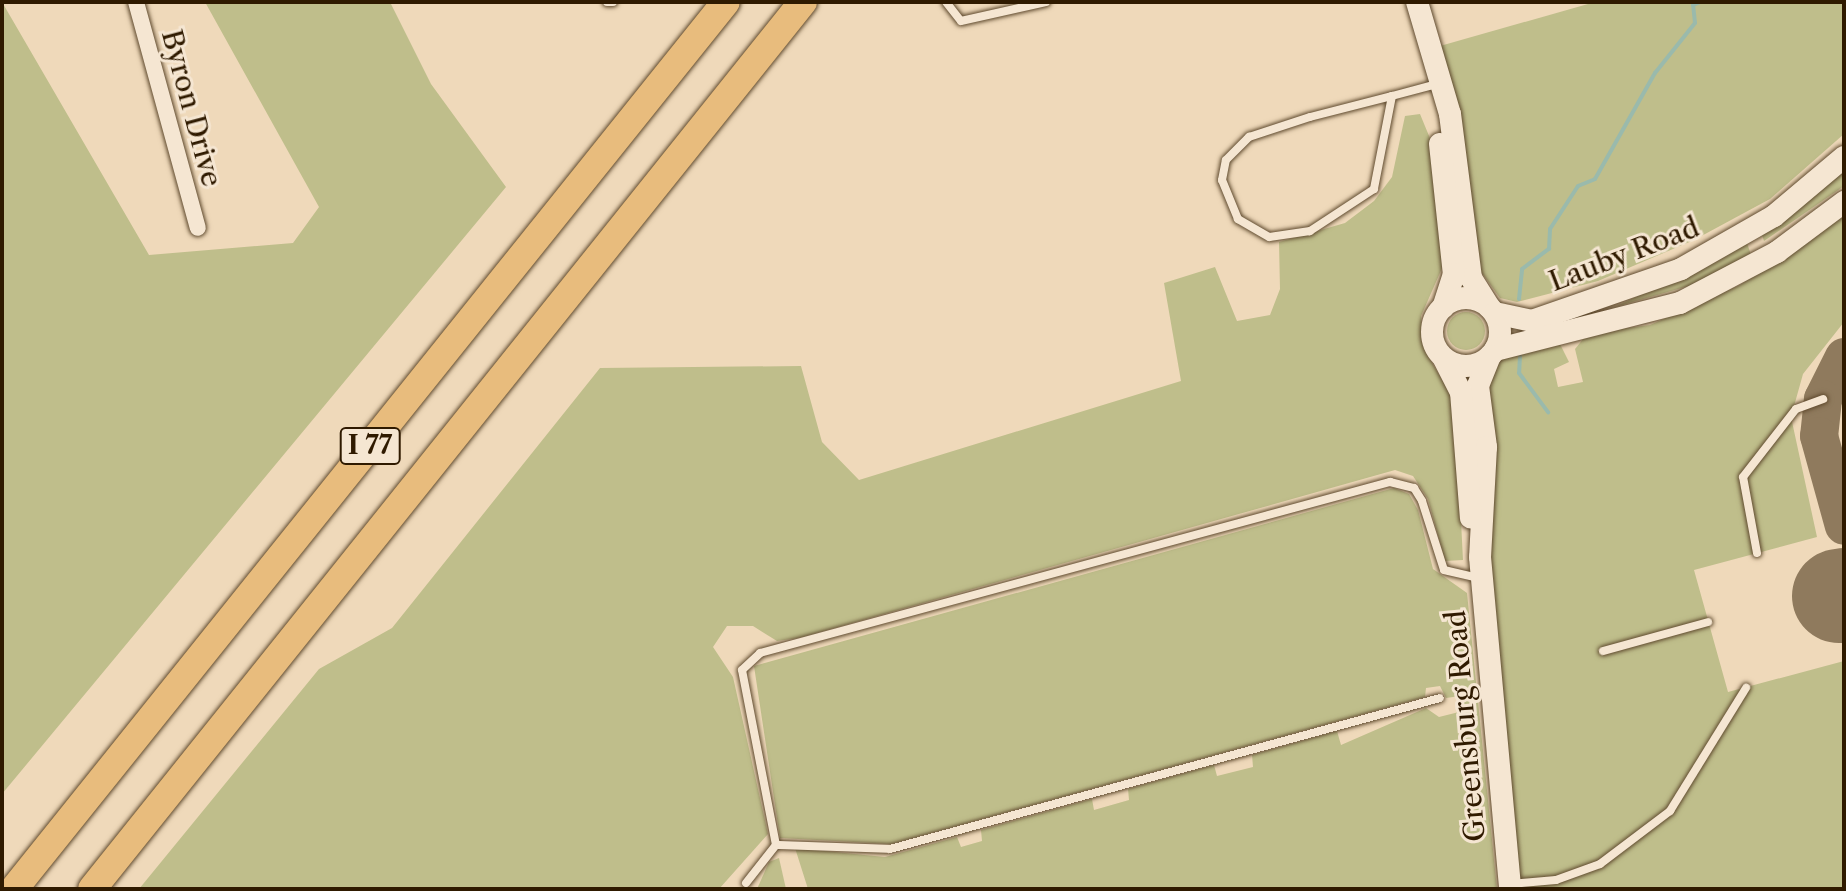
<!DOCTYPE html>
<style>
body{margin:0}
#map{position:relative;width:1846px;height:891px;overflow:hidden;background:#efd9ba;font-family:"Libre Caslon Text",serif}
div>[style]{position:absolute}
.green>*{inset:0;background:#bfbe8b}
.round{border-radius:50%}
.stream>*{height:4px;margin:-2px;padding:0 2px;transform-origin:2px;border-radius:2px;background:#9abaac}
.taxiway>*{height:38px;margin:-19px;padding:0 19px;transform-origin:19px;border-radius:19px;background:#8f7a5d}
.runway>*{height:94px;margin:-47px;padding:0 47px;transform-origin:47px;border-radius:47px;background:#8f7a5d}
.roads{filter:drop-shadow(0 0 2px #5f4a2e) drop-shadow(0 0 2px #5f4a2e)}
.lane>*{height:8px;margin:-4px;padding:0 4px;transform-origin:4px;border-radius:4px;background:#f5e6d2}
.street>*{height:16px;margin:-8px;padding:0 8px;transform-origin:8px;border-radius:8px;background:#f5e6d2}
.secondary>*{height:22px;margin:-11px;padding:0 11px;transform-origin:11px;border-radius:11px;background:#f5e6d2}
.secondary>.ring{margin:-11px;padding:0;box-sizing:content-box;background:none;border:22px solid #f5e6d2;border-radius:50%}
.highway>*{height:28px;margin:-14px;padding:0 14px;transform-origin:14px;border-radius:14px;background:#e8bc7d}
span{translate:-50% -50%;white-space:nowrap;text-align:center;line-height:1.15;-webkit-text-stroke:6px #f5e6d2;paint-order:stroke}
.shield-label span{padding:2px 6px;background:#f5e6d2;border:2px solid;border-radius:6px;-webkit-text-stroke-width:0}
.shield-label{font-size:26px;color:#2f1a00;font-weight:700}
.street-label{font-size:28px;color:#2f1a00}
.frame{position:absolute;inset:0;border:4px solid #2f1a00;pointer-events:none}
</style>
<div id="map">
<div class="green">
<div style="clip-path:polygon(2px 2px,149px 255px,293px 243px,319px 207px,205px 2px,390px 2px,431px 84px,506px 187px,2px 794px)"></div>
<div style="clip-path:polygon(1595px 2px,1844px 2px,1844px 134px,1770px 199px,1694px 240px,1598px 281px,1517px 302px,1500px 298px,1479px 269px,1440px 46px)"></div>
<div style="clip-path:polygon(1420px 114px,1434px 148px,1443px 266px,1421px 316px,1424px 349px,1455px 402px,1463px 560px,1445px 561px,1428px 499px,1413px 476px,1395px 470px,799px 638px,777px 641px,753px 626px,727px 626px,713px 647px,733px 677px,768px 834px,719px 889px,139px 889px,319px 669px,392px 628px,600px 368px,801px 366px,822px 442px,859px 480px,1181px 381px,1164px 283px,1215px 267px,1237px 321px,1270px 315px,1280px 289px,1279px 242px,1345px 223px,1374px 201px,1392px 177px,1405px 116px)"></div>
<div style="clip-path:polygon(1844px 167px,1844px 186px,1764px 241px,1762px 235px)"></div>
<div style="clip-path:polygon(1844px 214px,1844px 322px,1803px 374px,1791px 417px,1817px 537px,1694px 570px,1728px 692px,1844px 661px,1844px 889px,1520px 889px,1488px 534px,1490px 367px,1506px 352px,1560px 344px,1569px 362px,1554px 369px,1558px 387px,1583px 382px,1575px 349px,1588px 333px,1650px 325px,1740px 285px)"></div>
<div style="clip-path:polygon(1747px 243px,1751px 255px,1692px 285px,1615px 307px)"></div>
<div class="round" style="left:1447px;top:312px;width:38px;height:38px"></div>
<div style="clip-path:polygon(1394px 488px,1409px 494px,1418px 510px,1433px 569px,1467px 593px,1497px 889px,808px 889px,795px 848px,885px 857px,957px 837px,961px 847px,982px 841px,981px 830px,1092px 799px,1094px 810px,1129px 800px,1128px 789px,1214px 765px,1217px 776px,1253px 767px,1252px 755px,1337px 731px,1341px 745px,1426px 708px,1439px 717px,1463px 711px,1460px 696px,1446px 698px,1440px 686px,1426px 688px,1425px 697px,891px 844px,780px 838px,754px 666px)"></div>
<div style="clip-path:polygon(779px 858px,786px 889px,757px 889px,769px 862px)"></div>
</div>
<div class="stream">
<div style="left:1519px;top:299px;width:30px;rotate:-84deg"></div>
<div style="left:1522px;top:269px;width:34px;rotate:-37deg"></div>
<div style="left:1549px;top:249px;width:20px;rotate:-87deg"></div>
<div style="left:1550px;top:229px;width:51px;rotate:-56.9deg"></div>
<div style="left:1578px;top:186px;width:18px;rotate:-22deg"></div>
<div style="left:1595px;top:179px;width:122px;rotate:-60.5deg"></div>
<div style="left:1655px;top:73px;width:64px;rotate:-51.3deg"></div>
<div style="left:1695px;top:23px;width:18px;rotate:-96deg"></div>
<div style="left:1693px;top:5px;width:8px;rotate:-23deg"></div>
<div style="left:1520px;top:356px;width:17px;rotate:93deg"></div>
<div style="left:1519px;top:373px;width:49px;rotate:53.4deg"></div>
</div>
<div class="taxiway">
<div style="left:1844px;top:357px;width:47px;rotate:116.6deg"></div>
<div style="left:1823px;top:399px;width:37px;rotate:96deg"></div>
<div style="left:1819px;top:436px;width:93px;rotate:74.5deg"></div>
</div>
<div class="runway">
<div style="left:1839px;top:596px;width:5px;rotate:-11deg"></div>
</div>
<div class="roads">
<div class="lane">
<div style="left:607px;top:2px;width:6px"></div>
<div style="left:946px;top:2px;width:24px;rotate:52deg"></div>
<div style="left:961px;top:21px;width:87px;rotate:-12.6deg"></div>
<div style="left:1392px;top:96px;width:95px;rotate:101deg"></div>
<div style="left:1374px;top:189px;width:77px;rotate:146.7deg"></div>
<div style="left:1310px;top:231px;width:41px;rotate:171.7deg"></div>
<div style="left:1269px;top:237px;width:36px;rotate:-150deg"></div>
<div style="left:1238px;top:219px;width:42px;rotate:-112.3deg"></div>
<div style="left:1222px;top:180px;width:20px;rotate:-79deg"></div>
<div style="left:1226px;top:160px;width:33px;rotate:-45deg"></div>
<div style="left:1249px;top:137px;width:64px;rotate:-18.2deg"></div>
<div style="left:1310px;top:117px;width:85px;rotate:-14.4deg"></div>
<div style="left:1392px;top:96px;width:47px;rotate:-14.9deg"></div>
<div style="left:1757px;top:553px;width:77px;rotate:-100.4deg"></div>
<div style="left:1743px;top:477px;width:86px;rotate:-52.1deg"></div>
<div style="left:1796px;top:409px;width:29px;rotate:-20deg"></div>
<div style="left:1603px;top:651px;width:109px;rotate:-15.4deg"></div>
<div style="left:776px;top:845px;width:178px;rotate:-101deg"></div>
<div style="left:742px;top:670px;width:25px;rotate:-43deg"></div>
<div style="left:760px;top:653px;width:653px;rotate:-15.19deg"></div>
<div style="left:1390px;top:482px;width:25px;rotate:14deg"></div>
<div style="left:1414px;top:488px;width:15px;rotate:58deg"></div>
<div style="left:1422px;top:501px;width:72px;rotate:72.3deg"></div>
<div style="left:1444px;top:570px;width:37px;rotate:13deg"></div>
<div style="left:746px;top:883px;width:48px;rotate:-51.7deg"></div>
<div style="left:776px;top:845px;width:114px;rotate:2deg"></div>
<div style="left:890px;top:849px;width:570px;rotate:-15.35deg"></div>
<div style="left:1510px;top:884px;width:46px;rotate:-5deg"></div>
<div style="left:1556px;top:880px;width:47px;rotate:-20deg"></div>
<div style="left:1600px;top:864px;width:88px;rotate:-37.1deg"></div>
<div style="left:1670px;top:811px;width:145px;rotate:-58.3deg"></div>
</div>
<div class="street">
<div style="left:136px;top:2px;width:234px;rotate:74.7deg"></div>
</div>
<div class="secondary">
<div style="left:1417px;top:2px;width:117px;rotate:73.6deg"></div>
<div style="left:1450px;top:114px;width:165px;rotate:82.7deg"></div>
<div style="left:1471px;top:278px;width:34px;rotate:58deg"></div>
<div style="left:1440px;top:144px;width:131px;rotate:83.9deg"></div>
<div style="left:1454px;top:274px;width:35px;rotate:108deg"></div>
<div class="ring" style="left:1432px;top:298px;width:46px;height:46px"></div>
<div style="left:1495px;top:313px;width:38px;rotate:12deg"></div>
<div style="left:1532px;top:321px;width:158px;rotate:-19.2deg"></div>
<div style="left:1681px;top:269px;width:107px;rotate:-29.7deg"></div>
<div style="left:1774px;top:216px;width:92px;rotate:-40.1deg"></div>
<div style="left:1495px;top:350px;width:191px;rotate:-14.3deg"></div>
<div style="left:1680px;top:303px;width:110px;rotate:-27.7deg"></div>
<div style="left:1777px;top:252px;width:84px;rotate:-36.7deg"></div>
<div style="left:1490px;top:356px;width:32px;rotate:112deg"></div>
<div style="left:1478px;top:386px;width:62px;rotate:82.5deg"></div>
<div style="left:1486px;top:447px;width:110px;rotate:93.1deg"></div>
<div style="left:1480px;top:557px;width:333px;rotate:84.8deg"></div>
<div style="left:1444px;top:359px;width:37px;rotate:63deg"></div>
<div style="left:1461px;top:392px;width:126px;rotate:85.5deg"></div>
</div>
<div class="highway">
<div style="left:14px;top:889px;width:1137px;rotate:-51.25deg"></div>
<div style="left:92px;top:889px;width:1137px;rotate:-51.29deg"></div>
</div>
</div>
<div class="shield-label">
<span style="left:370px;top:446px">I 77</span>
</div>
<div class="street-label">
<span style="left:192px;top:108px;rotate:75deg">Byron Drive</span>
<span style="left:1624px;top:254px;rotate:-21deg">Lauby Road</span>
<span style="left:1465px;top:726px;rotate:-95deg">Greensburg Road</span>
</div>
<div class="frame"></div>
</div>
